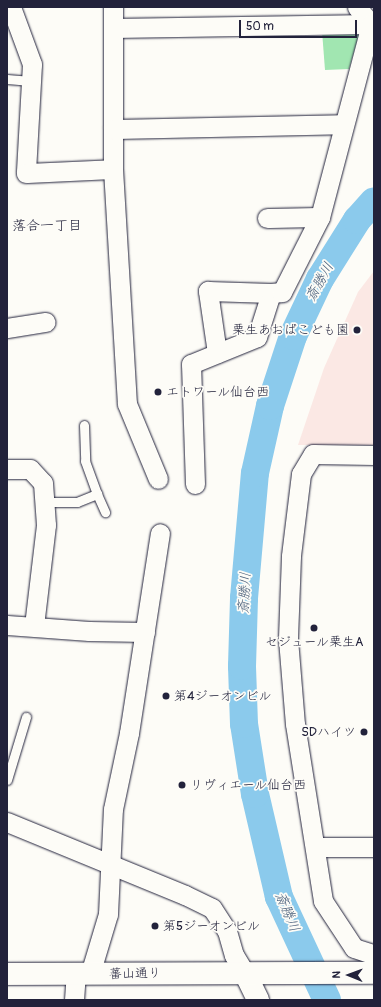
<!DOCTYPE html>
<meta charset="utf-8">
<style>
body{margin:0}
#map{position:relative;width:381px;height:1007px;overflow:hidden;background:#fdfcf7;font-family:Pangolin,"Klee One",sans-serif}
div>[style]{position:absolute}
.built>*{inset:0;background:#fbe8e4}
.green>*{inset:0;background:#a1e6b1}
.river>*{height:28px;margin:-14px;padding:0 14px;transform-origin:14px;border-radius:14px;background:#8bcaec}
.roads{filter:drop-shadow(0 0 1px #22223b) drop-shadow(0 0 1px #22223b)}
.service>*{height:9px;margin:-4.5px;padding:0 4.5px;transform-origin:4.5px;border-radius:4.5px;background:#fdfcf7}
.minor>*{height:19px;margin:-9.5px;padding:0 9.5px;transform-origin:9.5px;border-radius:9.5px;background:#fdfcf7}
.tertiary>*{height:22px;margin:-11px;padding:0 11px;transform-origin:11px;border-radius:11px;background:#fdfcf7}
.secondary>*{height:22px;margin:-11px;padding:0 11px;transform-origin:11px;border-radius:11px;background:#fdfcf7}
.dots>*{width:11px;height:11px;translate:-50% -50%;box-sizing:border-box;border:2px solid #fdfcf7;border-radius:50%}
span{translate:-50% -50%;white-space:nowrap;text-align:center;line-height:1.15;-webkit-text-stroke:3.5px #fdfcf7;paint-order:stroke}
.poi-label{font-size:13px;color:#22223b}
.right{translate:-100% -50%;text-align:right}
.left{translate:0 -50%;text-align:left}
.street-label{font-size:13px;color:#22223b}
.neighbourhood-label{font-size:14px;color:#22223b}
.water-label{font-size:14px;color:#475d79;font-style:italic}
.frame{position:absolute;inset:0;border:8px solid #22223b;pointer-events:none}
.north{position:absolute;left:329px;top:955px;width:40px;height:40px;-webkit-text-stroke:3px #fdfcf7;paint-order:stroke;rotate:271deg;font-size:11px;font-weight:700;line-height:16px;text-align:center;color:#22223b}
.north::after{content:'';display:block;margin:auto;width:14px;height:18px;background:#22223b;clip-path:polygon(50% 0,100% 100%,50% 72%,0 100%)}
.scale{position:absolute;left:239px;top:20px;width:118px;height:18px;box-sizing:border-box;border:2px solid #22223b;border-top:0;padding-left:5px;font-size:12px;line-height:14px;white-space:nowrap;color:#22223b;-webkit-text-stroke:3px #fdfcf7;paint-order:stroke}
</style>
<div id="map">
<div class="built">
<div style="clip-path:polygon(374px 271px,374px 445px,298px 445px,324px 368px,358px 292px)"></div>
</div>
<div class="green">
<div style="clip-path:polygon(350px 28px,359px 34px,349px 69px,325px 70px,322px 31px)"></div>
</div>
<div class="river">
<div style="left:327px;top:1000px;width:114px;rotate:-115deg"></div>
<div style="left:279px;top:897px;width:106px;rotate:-103.1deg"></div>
<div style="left:255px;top:794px;width:71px;rotate:-98.9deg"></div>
<div style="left:244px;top:724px;width:58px;rotate:-92deg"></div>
<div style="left:242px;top:666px;width:68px;rotate:-88.3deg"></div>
<div style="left:244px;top:598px;width:125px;rotate:-85deg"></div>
<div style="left:255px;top:473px;width:69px;rotate:-77.4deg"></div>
<div style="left:270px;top:406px;width:74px;rotate:-71.8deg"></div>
<div style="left:293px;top:336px;width:63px;rotate:-64.7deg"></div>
<div style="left:320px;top:279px;width:70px;rotate:-57.9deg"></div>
<div style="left:357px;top:220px;width:25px;rotate:-48deg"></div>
</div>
<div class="roads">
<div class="service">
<div style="left:7px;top:79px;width:24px;rotate:5deg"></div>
<div style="left:84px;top:425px;width:36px;rotate:88deg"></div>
<div style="left:85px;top:461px;width:35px;rotate:70deg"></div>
<div style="left:97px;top:494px;width:20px;rotate:66deg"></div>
<div style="left:44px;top:502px;width:33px"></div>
<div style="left:77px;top:502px;width:22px;rotate:-22deg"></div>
<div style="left:7px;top:780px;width:66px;rotate:-73.2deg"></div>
</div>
<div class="minor">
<div style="left:11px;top:7px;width:61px;rotate:69.8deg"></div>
<div style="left:32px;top:64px;width:109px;rotate:93.2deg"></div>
<div style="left:26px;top:173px;width:87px;rotate:-2.6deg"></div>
<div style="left:113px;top:7px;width:162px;rotate:90deg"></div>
<div style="left:113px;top:169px;width:235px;rotate:86.6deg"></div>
<div style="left:127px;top:404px;width:81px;rotate:67.5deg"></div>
<div style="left:357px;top:7px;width:22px;rotate:51deg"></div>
<div style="left:113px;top:28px;width:258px;rotate:-0.9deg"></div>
<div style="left:113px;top:129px;width:231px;rotate:-1.2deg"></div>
<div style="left:267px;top:218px;width:53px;rotate:-1.1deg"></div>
<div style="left:7px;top:328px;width:39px;rotate:-9deg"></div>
<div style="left:217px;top:353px;width:63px;rotate:-98.3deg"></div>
<div style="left:208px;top:291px;width:63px;rotate:1.8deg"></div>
<div style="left:374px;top:455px;width:61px;rotate:-179.1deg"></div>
<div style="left:313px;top:454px;width:23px;rotate:121deg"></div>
<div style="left:301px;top:474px;width:83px;rotate:97deg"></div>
<div style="left:291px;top:556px;width:83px;rotate:92.1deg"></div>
<div style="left:288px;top:639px;width:85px;rotate:85.3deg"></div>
<div style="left:295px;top:724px;width:179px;rotate:81deg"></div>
<div style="left:323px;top:901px;width:56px;rotate:56.6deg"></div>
<div style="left:354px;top:948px;width:19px;rotate:18deg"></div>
<div style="left:372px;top:954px;width:5px;rotate:68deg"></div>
<div style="left:7px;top:469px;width:23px"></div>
<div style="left:30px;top:469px;width:19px;rotate:47deg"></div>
<div style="left:43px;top:483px;width:42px;rotate:85.9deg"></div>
<div style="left:46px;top:525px;width:102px;rotate:96.8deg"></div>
<div style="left:195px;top:484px;width:120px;rotate:-91.9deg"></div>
<div style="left:191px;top:364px;width:71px;rotate:-22.2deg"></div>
<div style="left:257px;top:337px;width:46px;rotate:-72.3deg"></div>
<div style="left:271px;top:293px;width:11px;rotate:-5deg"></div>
<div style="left:282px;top:292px;width:84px;rotate:-63.1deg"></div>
<div style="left:320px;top:217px;width:200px;rotate:-75.2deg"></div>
<div style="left:371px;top:24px;width:4px;rotate:-34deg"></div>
<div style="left:7px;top:625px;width:82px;rotate:4.2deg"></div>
<div style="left:89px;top:631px;width:56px;rotate:1deg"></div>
<div style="left:7px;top:822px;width:192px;rotate:22.3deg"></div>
<div style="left:185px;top:895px;width:30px;rotate:26deg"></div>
<div style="left:212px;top:908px;width:27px;rotate:57deg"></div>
<div style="left:227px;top:931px;width:25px;rotate:74deg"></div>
<div style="left:234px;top:955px;width:21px;rotate:59deg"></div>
<div style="left:315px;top:847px;width:59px"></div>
<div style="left:90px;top:974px;width:63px;rotate:-73.3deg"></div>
<div style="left:108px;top:914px;width:105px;rotate:-87.3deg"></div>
<div style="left:113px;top:809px;width:78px;rotate:-78.1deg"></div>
<div style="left:129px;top:733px;width:202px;rotate:-81.2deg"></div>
<div style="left:74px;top:1000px;width:26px;rotate:-86deg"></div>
</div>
<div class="tertiary">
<div style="left:245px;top:973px;width:30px;rotate:64deg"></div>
</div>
<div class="secondary">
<div style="left:7px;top:974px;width:367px;rotate:-0.2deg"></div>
</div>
</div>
<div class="dots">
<div style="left:357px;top:330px;background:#22223b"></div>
<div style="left:158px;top:392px;background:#22223b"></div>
<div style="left:314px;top:628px;background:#22223b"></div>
<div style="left:166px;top:696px;background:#22223b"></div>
<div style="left:364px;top:732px;background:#22223b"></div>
<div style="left:182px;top:785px;background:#22223b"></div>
<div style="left:155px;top:926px;background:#22223b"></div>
</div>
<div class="poi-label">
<span class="right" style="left:349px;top:330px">栗生あおばこども園</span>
<span class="left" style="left:166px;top:392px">エトワール仙台西</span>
<span style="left:314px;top:642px">セジュール栗生A</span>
<span class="left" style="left:174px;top:696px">第4ジーオンビル</span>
<span class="right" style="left:356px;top:732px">SDハイツ</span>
<span class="left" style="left:190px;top:785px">リヴィエール仙台西</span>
<span class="left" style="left:163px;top:926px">第5ジーオンビル</span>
</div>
<div class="street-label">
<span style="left:135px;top:974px;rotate:-1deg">蕃山通り</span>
</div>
<div class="neighbourhood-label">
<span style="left:47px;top:226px">落合一丁目</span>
</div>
<div class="water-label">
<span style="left:320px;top:282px;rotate:-61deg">斎勝川</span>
<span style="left:245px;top:593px;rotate:-87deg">斎勝川</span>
<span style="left:287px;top:912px;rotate:67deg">斎勝川</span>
</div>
<div class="frame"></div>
<div class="north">N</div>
<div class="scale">50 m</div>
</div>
